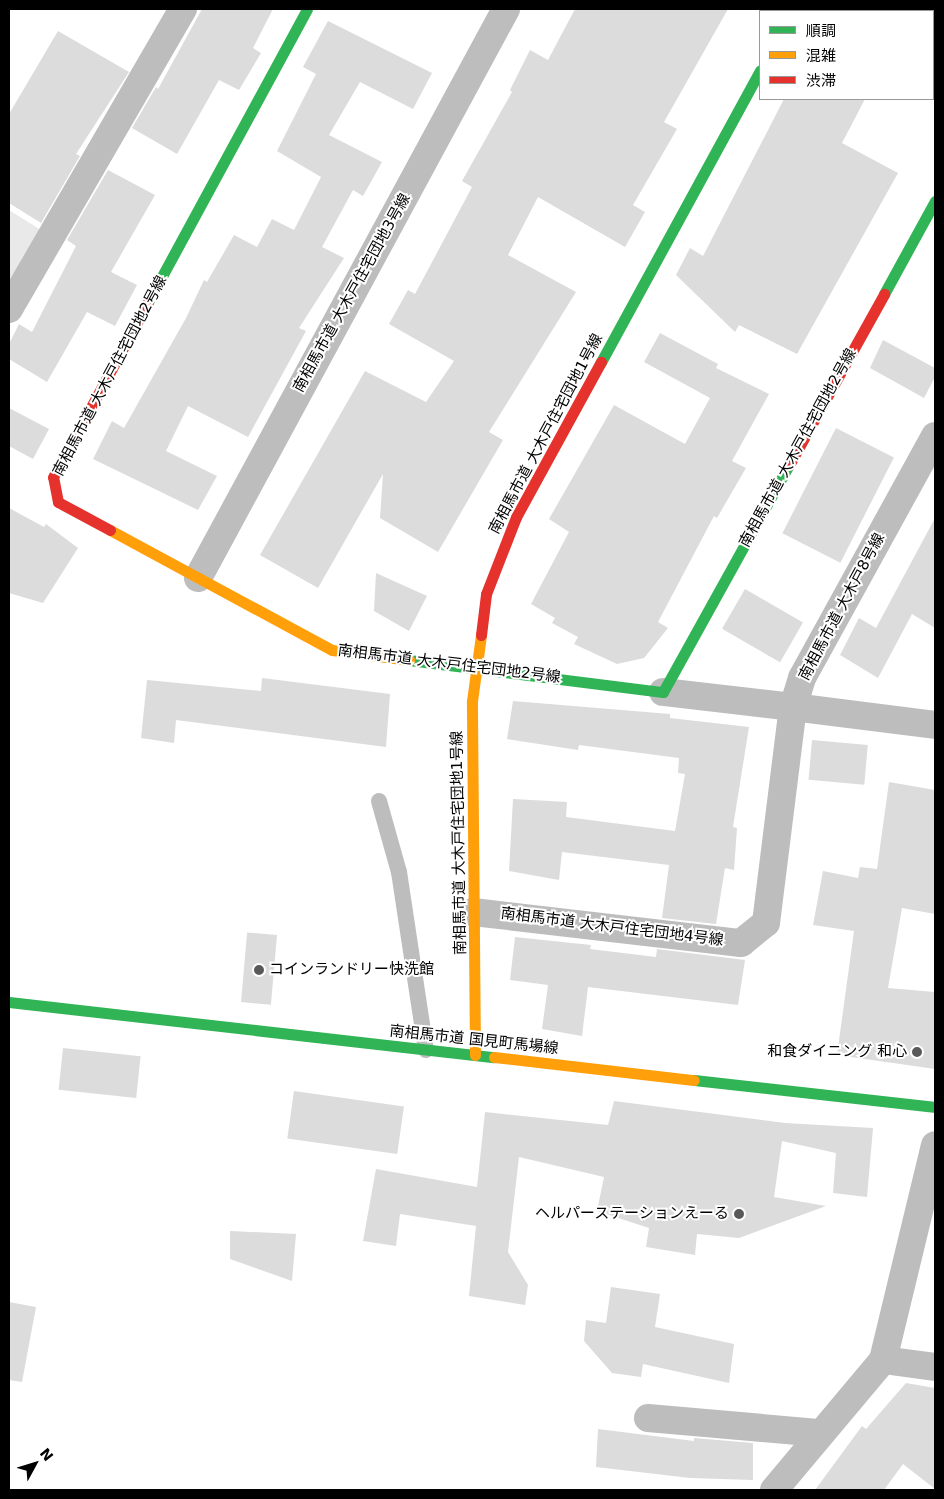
<!DOCTYPE html>
<meta charset="utf-8">
<style>
body{margin:0}
#map{position:relative;width:944px;height:1499px;overflow:hidden;background:#fff;font-family:"DejaVu Sans","Noto Sans JP",sans-serif}
div>[style]{position:absolute}
.green>*{inset:0;background:#e9e9e9}
.water>*{inset:0;background:#bbb}
.building>*{inset:0;background:#dcdcdc;transform-origin:0 0}
.lane>*{height:16px;margin:-8px;padding:0 8px;transform-origin:8px;border-radius:8px;background:#bdbdbd}
.street>*{height:28px;margin:-14px;padding:0 14px;transform-origin:14px;border-radius:14px;background:#bdbdbd}
.fast>*{height:11px;margin:-5.5px;padding:0 5.5px;transform-origin:5.5px;border-radius:5.5px;background:#30b455}
.slow>*{height:11px;margin:-5.5px;padding:0 5.5px;transform-origin:5.5px;border-radius:5.5px;background:#ff9f0a}
.jam>*{height:11px;margin:-5.5px;padding:0 5.5px;transform-origin:5.5px;border-radius:5.5px;background:#e5322d}
.dots>*{width:14px;height:14px;translate:-50% -50%;box-sizing:border-box;border:2px solid #fff;border-radius:50%}
span{translate:-50% -50%;white-space:nowrap;text-align:center;line-height:1.15;-webkit-text-stroke:4px #fff;paint-order:stroke}
.street-label{font-size:15px;color:#000}
.poi-label{font-size:15px;color:#000}
.left{translate:0 -50%;text-align:left}
.right{translate:-100% -50%;text-align:right}
.frame{position:absolute;inset:0;border:10px solid #000;pointer-events:none}
.legend{position:absolute;left:759px;top:10px;width:175px;height:90px;box-sizing:border-box;background:#fff;border:1px solid #999;margin:0;padding:6px 9px;list-style:none;font-size:15px;color:#000}
.legend li{display:flex;align-items:center;gap:10px;height:25px}
.legend b{width:25px;border:1px solid #999}
.north{position:absolute;left:10px;top:1439px;width:50px;height:50px;-webkit-text-stroke:4px #fff;paint-order:stroke;rotate:51deg;font-size:14px;font-weight:700;line-height:20px;text-align:center;color:#000}
.north::after{content:'';display:block;margin:auto;width:18px;height:22px;background:#000;clip-path:polygon(50% 0,100% 100%,50% 72%,0 100%)}
</style>
<div id="map">
<div class="green">
<div style="clip-path:polygon(9px 210px,44px 232px,9px 295px)"></div>
</div>
<div class="water">
<div style="clip-path:polygon(860px 9px,935px 9px,935px 50px,933px 11px)"></div>
</div>
<div class="building">
<div style="clip-path:polygon(202px 9px,273px 9px,253px 48px,261px 53px,239px 90px,219px 80px,177px 154px,132px 128px,156px 87px,158px 89px)"></div>
<div style="clip-path:polygon(575px 9px,728px 9px,664px 122px,677px 129px,633px 205px,645px 212px,625px 247px,538px 197px,508px 255px,576px 292px,489px 432px,503px 440px,438px 552px,380px 518px,383px 474px,318px 588px,260px 555px,365px 371px,426px 402px,454px 361px,389px 324px,408px 290px,415px 294px,472px 187px,462px 181px,512px 92px,510px 90px,530px 50px,548px 60px)"></div>
<div style="clip-path:polygon(328px 21px,432px 73px,413px 109px,360px 82px,329px 135px,382px 162px,363px 196px,353px 190px,322px 247px,344px 258px,299px 328px,306px 331px,248px 437px,188px 406px,166px 451px,217px 476px,198px 510px,93px 459px,112px 421px,124px 428px,186px 318px,204px 280px,207px 282px,234px 235px,257px 247px,272px 219px,294px 230px,321px 177px,277px 151px,316px 74px,303px 67px)"></div>
<div style="clip-path:polygon(58px 31px,129px 72px,76px 154px,80px 156px,41px 223px,9px 203px,9px 114px)"></div>
<div style="clip-path:polygon(784px 99px,865px 99px,842px 143px,898px 173px,797px 354px,739px 325px,735px 332px,676px 275px,690px 248px,703px 256px)"></div>
<div style="clip-path:polygon(108px 170px,155px 195px,111px 272px,137px 285px,115px 326px,87px 312px,47px 382px,9px 359px,9px 344px,19px 324px,32px 332px,76px 246px,67px 240px)"></div>
<div style="clip-path:polygon(660px 333px,718px 364px,716px 368px,769px 394px,732px 461px,746px 468px,717px 518px,714px 516px,658px 622px,668px 628px,644px 658px,617px 664px,574px 644px,578px 637px,552px 623px,555px 618px,531px 604px,569px 532px,549px 519px,614px 405px,685px 444px,710px 398px,644px 362px)"></div>
<div style="clip-path:polygon(883px 340px,935px 368px,935px 377px,924px 398px,870px 368px)"></div>
<div style="clip-path:polygon(9px 408px,49px 429px,33px 459px,9px 446px)"></div>
<div style="left:836px;top:428px;width:65px;height:118px;rotate:27deg"></div>
<div style="clip-path:polygon(9px 508px,44px 527px,46px 524px,78px 548px,43px 603px,9px 593px)"></div>
<div style="clip-path:polygon(935px 518px,935px 628px,912px 614px,878px 678px,840px 655px,859px 618px,876px 628px)"></div>
<div style="clip-path:polygon(376px 573px,427px 596px,409px 631px,374px 611px)"></div>
<div style="left:745px;top:589px;width:67px;height:46px;rotate:30deg"></div>
<div style="clip-path:polygon(262px 678px,390px 694px,386px 747px,176px 720px,174px 743px,141px 738px,147px 680px,261px 691px)"></div>
<div style="clip-path:polygon(513px 701px,670px 714px,670px 718px,749px 727px,733px 827px,737px 828px,734px 870px,725px 868px,716px 924px,662px 918px,669px 865px,562px 852px,559px 880px,509px 871px,513px 799px,567px 802px,566px 817px,675px 831px,685px 774px,678px 773px,679px 758px,579px 745px,578px 750px,507px 739px)"></div>
<div style="left:812px;top:740px;width:56px;height:40px;rotate:5deg"></div>
<div style="clip-path:polygon(889px 782px,935px 790px,935px 914px,902px 908px,888px 988px,935px 992px,935px 1069px,837px 1055px,854px 931px,813px 925px,823px 871px,858px 878px,860px 867px,877px 869px)"></div>
<div style="left:277px;top:935px;width:70px;height:30px;rotate:95deg"></div>
<div style="clip-path:polygon(515px 937px,591px 945px,590px 949px,656px 957px,657px 949px,745px 960px,738px 1005px,588px 987px,582px 1036px,542px 1029px,548px 985px,510px 980px)"></div>
<div style="left:63px;top:1048px;width:78px;height:42px;rotate:6deg"></div>
<div style="left:294px;top:1091px;width:111px;height:48px;rotate:8deg"></div>
<div style="clip-path:polygon(614px 1101px,785px 1123px,873px 1128px,867px 1197px,833px 1193px,836px 1153px,782px 1141px,774px 1197px,826px 1206px,739px 1238px,697px 1234px,695px 1255px,646px 1247px,649px 1228px,597px 1211px,604px 1177px,519px 1157px,508px 1252px,528px 1285px,525px 1305px,469px 1296px,476px 1226px,400px 1214px,396px 1246px,363px 1241px,376px 1169px,477px 1187px,485px 1112px,608px 1125px)"></div>
<div style="clip-path:polygon(230px 1231px,296px 1234px,292px 1281px,230px 1259px)"></div>
<div style="clip-path:polygon(611px 1287px,660px 1294px,655px 1327px,734px 1344px,729px 1383px,643px 1364px,641px 1377px,612px 1373px,584px 1341px,586px 1320px,606px 1323px)"></div>
<div style="clip-path:polygon(9px 1302px,36px 1307px,22px 1382px,9px 1380px)"></div>
<div style="clip-path:polygon(906px 1383px,935px 1388px,935px 1489px,903px 1464px,884px 1490px,815px 1490px,862px 1426px,866px 1429px)"></div>
<div style="clip-path:polygon(598px 1429px,694px 1441px,694px 1438px,753px 1443px,753px 1480px,690px 1478px,596px 1467px)"></div>
</div>
<div class="lane">
<div style="left:379px;top:801px;width:74px;rotate:74.3deg"></div>
<div style="left:399px;top:872px;width:180px;rotate:81.4deg"></div>
</div>
<div class="street">
<div style="left:820px;top:9px;width:5px;rotate:22deg"></div>
<div style="left:933px;top:71px;width:2px;rotate:27deg"></div>
<div style="left:9px;top:309px;width:347px;rotate:-59.9deg"></div>
<div style="left:935px;top:436px;width:276px;rotate:118.8deg"></div>
<div style="left:802px;top:678px;width:30px;rotate:107deg"></div>
<div style="left:793px;top:707px;width:143px;rotate:7.2deg"></div>
<div style="left:198px;top:578px;width:647px;rotate:-61.57deg"></div>
<div style="left:473px;top:912px;width:270px;rotate:6.6deg"></div>
<div style="left:741px;top:943px;width:32px;rotate:-39deg"></div>
<div style="left:766px;top:923px;width:218px;rotate:-82.9deg"></div>
<div style="left:793px;top:707px;width:131px;rotate:-173.4deg"></div>
<div style="left:883px;top:1360px;width:52px;rotate:7.7deg"></div>
<div style="left:648px;top:1418px;width:173px;rotate:5deg"></div>
<div style="left:774px;top:1490px;width:170px;rotate:-50deg"></div>
<div style="left:883px;top:1360px;width:221px;rotate:-76.4deg"></div>
</div>
<div class="fast">
<div style="left:792px;top:11px;width:3px;rotate:-45deg"></div>
<div style="left:884px;top:294px;width:106px;rotate:-61.3deg"></div>
<div style="left:148px;top:302px;width:333px;rotate:-61.5deg"></div>
<div style="left:601px;top:362px;width:332px;rotate:-61.4deg"></div>
<div style="left:409px;top:660px;width:256px;rotate:7.2deg"></div>
<div style="left:663px;top:692px;width:260px;rotate:-61deg"></div>
<div style="left:9px;top:1002px;width:488px;rotate:6.5deg"></div>
<div style="left:694px;top:1080px;width:243px;rotate:6.4deg"></div>
</div>
<div class="slow">
<div style="left:110px;top:530px;width:252px;rotate:28.4deg"></div>
<div style="left:332px;top:650px;width:78px;rotate:7.4deg"></div>
<div style="left:475px;top:1055px;width:354px;rotate:-90.5deg"></div>
<div style="left:472px;top:701px;width:67px;rotate:-82.2deg"></div>
<div style="left:494px;top:1057px;width:201px;rotate:6.6deg"></div>
</div>
<div class="jam">
<div style="left:789px;top:465px;width:196px;rotate:-60.9deg"></div>
<div style="left:110px;top:530px;width:59px;rotate:-151.7deg"></div>
<div style="left:58px;top:502px;width:25px;rotate:-101deg"></div>
<div style="left:53px;top:477px;width:199px;rotate:-61.5deg"></div>
<div style="left:481px;top:635px;width:41px;rotate:-83deg"></div>
<div style="left:486px;top:594px;width:83px;rotate:-68.7deg"></div>
<div style="left:516px;top:517px;width:177px;rotate:-61.3deg"></div>
</div>
<div class="dots">
<div style="left:259px;top:970px;background:#595959"></div>
<div style="left:917px;top:1052px;background:#595959"></div>
<div style="left:739px;top:1214px;background:#595959"></div>
</div>
<div class="street-label">
<span style="left:352px;top:293px;rotate:-61deg">南相馬市道 大木戸住宅団地3号線</span>
<span style="left:110px;top:376px;rotate:-62deg">南相馬市道 大木戸住宅団地2号線</span>
<span style="left:546px;top:434px;rotate:-62deg">南相馬市道 大木戸住宅団地1号線</span>
<span style="left:798px;top:448px;rotate:-61deg">南相馬市道 大木戸住宅団地2号線</span>
<span style="left:842px;top:607px;rotate:-62deg">南相馬市道 大木戸8号線</span>
<span style="left:449px;top:664px;rotate:7deg">南相馬市道 大木戸住宅団地2号線</span>
<span style="left:459px;top:843px;rotate:-91deg">南相馬市道 大木戸住宅団地1号線</span>
<span style="left:612px;top:927px;rotate:7deg">南相馬市道 大木戸住宅団地4号線</span>
<span style="left:474px;top:1040px;rotate:6deg">南相馬市道 国見町馬場線</span>
</div>
<div class="poi-label">
<span class="left" style="left:269px;top:970px">コインランドリー快洗館</span>
<span class="right" style="left:907px;top:1052px">和食ダイニング 和心</span>
<span class="right" style="left:729px;top:1214px">ヘルパーステーションえーる</span>
</div>
<div class="frame"></div>
<ul class="legend">
<li><b style="height:6px;background:#30b455"></b>順調</li>
<li><b style="height:6px;background:#ff9f0a"></b>混雑</li>
<li><b style="height:6px;background:#e5322d"></b>渋滞</li>
</ul>
<div class="north">N</div>
</div>
